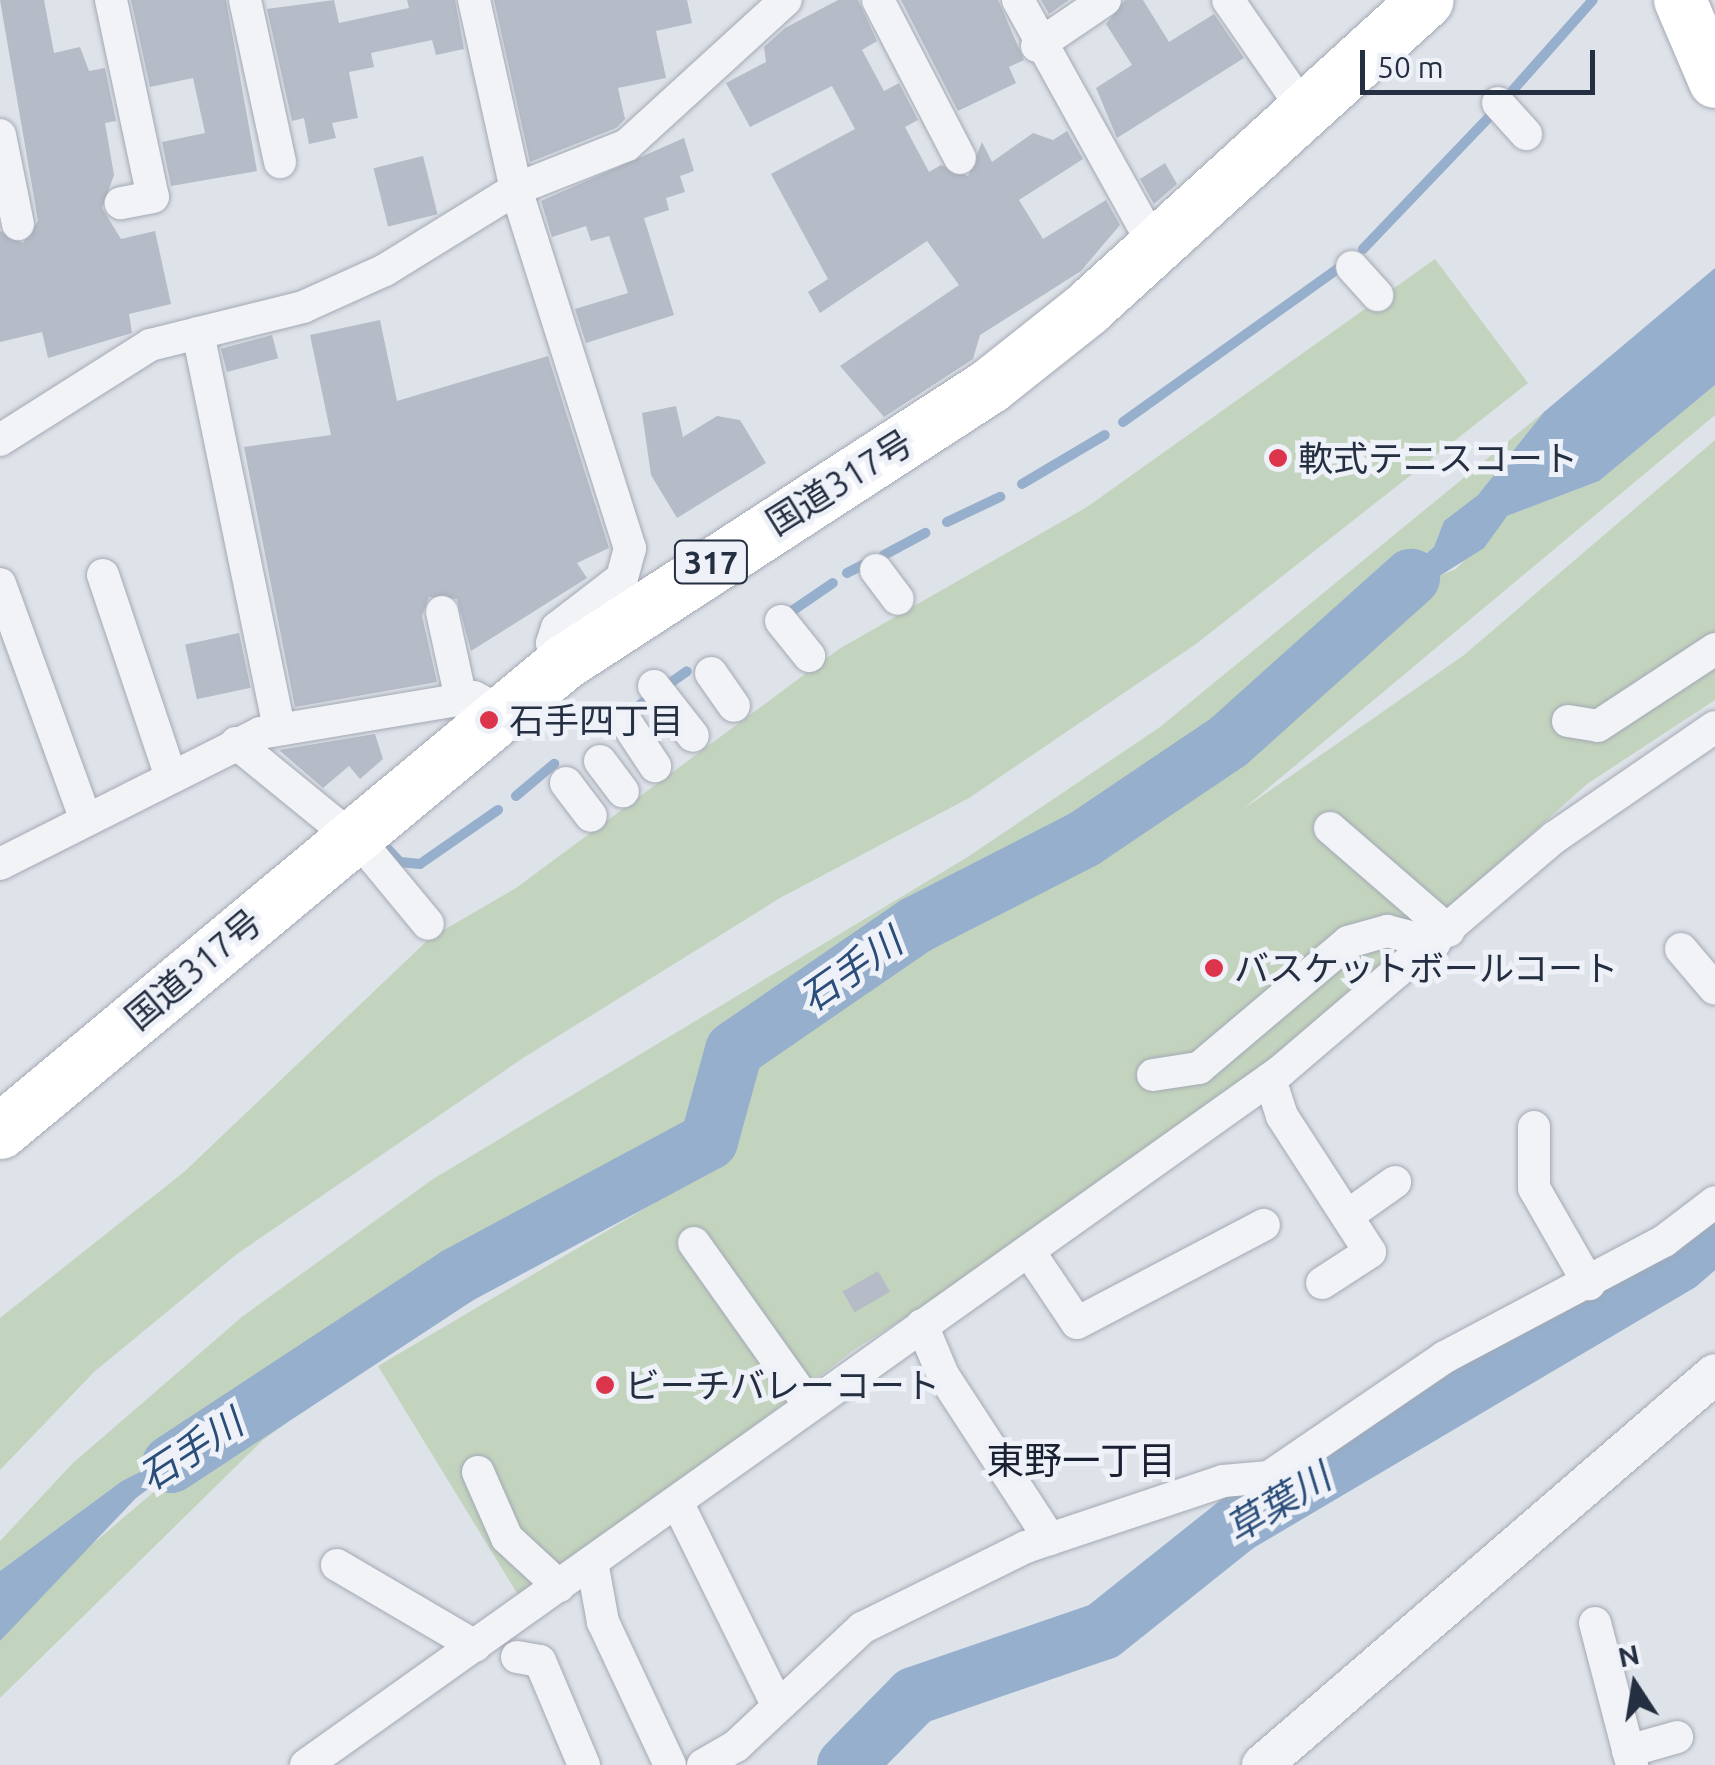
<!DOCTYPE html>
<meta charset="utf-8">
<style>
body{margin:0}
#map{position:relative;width:1715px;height:1765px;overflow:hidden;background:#dee2e9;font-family:Ubuntu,"Noto Sans JP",sans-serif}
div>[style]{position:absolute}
.green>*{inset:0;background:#c3d4be}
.water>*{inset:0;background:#95afcd}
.stream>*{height:10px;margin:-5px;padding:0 5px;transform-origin:5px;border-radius:5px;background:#95afcd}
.river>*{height:58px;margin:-29px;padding:0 29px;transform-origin:29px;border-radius:29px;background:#95afcd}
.building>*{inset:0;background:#b5bbc7;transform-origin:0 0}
.roads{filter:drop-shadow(0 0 2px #a3a9b4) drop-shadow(0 0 2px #a3a9b4)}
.minor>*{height:32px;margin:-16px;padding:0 16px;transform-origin:16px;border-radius:16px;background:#f1f3f7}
.tertiary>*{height:40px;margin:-20px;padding:0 20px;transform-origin:20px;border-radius:20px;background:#f1f3f7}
.primary>*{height:52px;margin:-26px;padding:0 26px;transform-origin:26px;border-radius:26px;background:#fff}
.trunk>*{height:55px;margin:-27.5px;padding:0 27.5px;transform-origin:27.5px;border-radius:27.5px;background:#fff}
.dots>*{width:28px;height:28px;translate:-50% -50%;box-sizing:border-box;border:5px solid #eef1f7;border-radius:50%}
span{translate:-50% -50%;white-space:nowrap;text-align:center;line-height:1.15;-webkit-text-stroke:10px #eef1f7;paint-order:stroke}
.shield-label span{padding:2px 8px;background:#eef1f7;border:2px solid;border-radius:8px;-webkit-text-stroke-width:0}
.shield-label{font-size:32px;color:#252f42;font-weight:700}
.poi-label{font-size:35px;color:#252f42}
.left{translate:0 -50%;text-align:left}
.street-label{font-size:35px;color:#252f42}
.water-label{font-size:38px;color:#2b4d7a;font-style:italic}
.neighbourhood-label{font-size:38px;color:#182032}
.north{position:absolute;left:1585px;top:1635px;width:100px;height:100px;-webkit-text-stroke:8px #eef1f7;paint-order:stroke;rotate:348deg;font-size:28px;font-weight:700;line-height:40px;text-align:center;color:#252f42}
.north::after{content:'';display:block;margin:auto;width:35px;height:45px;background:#252f42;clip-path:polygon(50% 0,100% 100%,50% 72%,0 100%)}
.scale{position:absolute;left:1360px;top:50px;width:235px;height:45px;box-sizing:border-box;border:5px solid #252f42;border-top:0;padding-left:12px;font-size:30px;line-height:35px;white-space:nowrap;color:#252f42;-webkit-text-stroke:8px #eef1f7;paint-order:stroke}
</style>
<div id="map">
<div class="green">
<div style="clip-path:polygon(1435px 259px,1528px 383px,1196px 644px,969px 798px,780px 898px,523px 1058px,237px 1254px,94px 1372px,0 1470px,0 1318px,184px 1172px,430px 938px,516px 888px,839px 649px,1087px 507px)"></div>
<div style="clip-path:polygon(1715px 385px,1715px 415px,1242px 810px,1464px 655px,1715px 440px,1715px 700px,1587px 784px,1277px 1062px,1033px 1238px,855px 1349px,523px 1603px,378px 1366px,722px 1163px,590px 1228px,462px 1297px,263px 1440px,0 1698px,0 1641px,48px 1582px,230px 1427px,122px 1481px,0 1571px,0 1541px,73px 1463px,243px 1316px,433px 1179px,966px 858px,1160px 727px,1544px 412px,1478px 495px,1444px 521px,1434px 547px,1362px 607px,1456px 569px,1507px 516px,1599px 481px)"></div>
</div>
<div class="water">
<div style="clip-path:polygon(1715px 268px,1715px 385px,1599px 481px,1507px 516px,1484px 548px,1352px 631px,1362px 607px,1434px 547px,1444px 521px,1478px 495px,1544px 412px)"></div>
<div style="clip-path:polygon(237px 1423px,136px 1498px,0 1641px,0 1571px,122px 1481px)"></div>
</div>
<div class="stream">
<div style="left:1513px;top:90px;width:120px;rotate:-48.4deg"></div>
<div style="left:1363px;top:249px;width:184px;rotate:-46.3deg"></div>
<div style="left:1123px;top:422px;width:274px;rotate:-35.5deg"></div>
<div style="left:1022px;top:484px;width:96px;rotate:-30.6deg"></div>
<div style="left:947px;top:522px;width:59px;rotate:-25.3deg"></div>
<div style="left:884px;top:555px;width:47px;rotate:-28.2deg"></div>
<div style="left:847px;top:573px;width:22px;rotate:-27deg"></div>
<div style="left:789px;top:613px;width:53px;rotate:-34.3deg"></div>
<div style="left:663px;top:688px;width:29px;rotate:-35deg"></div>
<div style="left:630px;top:712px;width:27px;rotate:-36deg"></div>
<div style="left:516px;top:796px;width:50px;rotate:-40.1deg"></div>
<div style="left:383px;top:844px;width:25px;rotate:47deg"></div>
<div style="left:400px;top:862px;width:20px;rotate:6deg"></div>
<div style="left:420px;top:864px;width:95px;rotate:-34.7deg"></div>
</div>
<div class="river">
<div style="left:171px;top:1464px;width:342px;rotate:-33.3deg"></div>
<div style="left:457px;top:1276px;width:286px;rotate:-28.2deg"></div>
<div style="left:709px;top:1141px;width:94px;rotate:-74.6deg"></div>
<div style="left:734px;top:1050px;width:221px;rotate:-34.5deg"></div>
<div style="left:916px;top:925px;width:189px;rotate:-27.1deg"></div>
<div style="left:1084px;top:839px;width:174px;rotate:-34deg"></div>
<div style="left:1228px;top:742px;width:246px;rotate:-41.9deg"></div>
<div style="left:846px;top:1765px;width:97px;rotate:-45.4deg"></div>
<div style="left:914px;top:1696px;width:200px;rotate:-19deg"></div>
<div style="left:1103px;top:1631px;width:171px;rotate:-38.6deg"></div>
<div style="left:1237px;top:1524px;width:513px;rotate:-30.56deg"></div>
<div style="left:1679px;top:1263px;width:48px;rotate:-40.7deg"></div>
</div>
<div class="building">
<div style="clip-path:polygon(0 0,44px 0,54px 53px,80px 47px,89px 71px,105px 68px,116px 121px,105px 123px,114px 175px,102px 208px,121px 239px,155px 231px,171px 304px,129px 314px,132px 333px,48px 358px,42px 332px,0 342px,0 231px,23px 243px,38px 221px)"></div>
<div style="clip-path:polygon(131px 0,226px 0,257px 171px,171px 186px,162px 142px,205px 133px,193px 78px,150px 87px)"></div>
<div style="clip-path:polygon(334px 0,339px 23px,409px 8px,407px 0,455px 0,464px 49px,436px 55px,432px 40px,371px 53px,374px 67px,349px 72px,358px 118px,332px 123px,336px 138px,309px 144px,304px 118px,292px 121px,267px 9px)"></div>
<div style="clip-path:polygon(494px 0,687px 0,692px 23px,656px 31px,666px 78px,618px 88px,625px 119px,616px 128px,530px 162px)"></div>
<div style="clip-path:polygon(838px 0,858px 0,877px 41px,862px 50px,884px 91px,899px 83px,918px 120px,905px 127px,929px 172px,941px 165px,968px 176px,982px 142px,992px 162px,1033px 133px,1053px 140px,1067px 131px,1083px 159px,1019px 200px,1043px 239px,1106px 200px,1120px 225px,1081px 271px,980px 335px,973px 359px,884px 417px,840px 366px,959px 285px,927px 241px,820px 313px,808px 292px,828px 279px,771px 174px,855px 129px,832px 86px,750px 127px,726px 83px,766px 62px,764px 47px,785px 28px)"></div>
<div style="clip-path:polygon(901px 0,998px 0,1024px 60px,1009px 67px,1016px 83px,958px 111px)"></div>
<div style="clip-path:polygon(1041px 0,1069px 0,1049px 14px)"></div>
<div style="clip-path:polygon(1125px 0,1143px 0,1169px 42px,1214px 14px,1244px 58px,1117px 138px,1096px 88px,1132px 65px,1106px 24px)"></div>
<div style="clip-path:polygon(684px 138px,694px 171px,680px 176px,685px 192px,666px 198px,669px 210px,644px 218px,674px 315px,586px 343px,575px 309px,628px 293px,609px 236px,591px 241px,586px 226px,552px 237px,541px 201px)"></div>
<div style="left:423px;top:156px;width:60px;height:51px;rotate:76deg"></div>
<div style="clip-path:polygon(1165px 163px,1177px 184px,1154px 204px,1140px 179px)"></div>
<div style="clip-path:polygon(380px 320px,397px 401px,548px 356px,609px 548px,577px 563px,587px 578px,471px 651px,457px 599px,429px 597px,422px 616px,437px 682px,295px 707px,244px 447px,331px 435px,310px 335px)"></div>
<div style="left:272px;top:335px;width:24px;height:53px;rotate:75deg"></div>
<div style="clip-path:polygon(676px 406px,683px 437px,717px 416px,740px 420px,766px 463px,677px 518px,651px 475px,642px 413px)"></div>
<div style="left:239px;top:633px;width:56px;height:55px;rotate:78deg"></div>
<div style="clip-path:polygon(375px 734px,383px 759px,360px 779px,349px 766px,323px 788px,279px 750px)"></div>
<div style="left:878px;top:1271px;width:24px;height:41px;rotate:60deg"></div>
</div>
<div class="roads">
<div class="minor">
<div style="left:111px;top:0;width:201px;rotate:78deg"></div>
<div style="left:153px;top:197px;width:33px;rotate:169deg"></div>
<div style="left:245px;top:0;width:166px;rotate:77.8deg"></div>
<div style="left:474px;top:0;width:194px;rotate:77.5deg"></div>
<div style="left:516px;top:189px;width:377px;rotate:72.4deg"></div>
<div style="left:630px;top:548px;width:31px;rotate:105deg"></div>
<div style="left:622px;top:578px;width:82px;rotate:142.4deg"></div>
<div style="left:557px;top:628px;width:16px;rotate:108deg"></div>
<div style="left:552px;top:643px;width:22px;rotate:58deg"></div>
<div style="left:878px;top:0;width:178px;rotate:62.6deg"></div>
<div style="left:1018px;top:0;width:285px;rotate:61deg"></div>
<div style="left:1228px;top:0;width:139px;rotate:55.3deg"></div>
<div style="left:1037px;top:46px;width:82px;rotate:-34.1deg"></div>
<div style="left:1498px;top:103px;width:42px;rotate:47.9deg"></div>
<div style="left:0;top:135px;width:91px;rotate:78.6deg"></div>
<div style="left:1352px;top:267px;width:38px;rotate:48deg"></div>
<div style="left:198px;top:333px;width:402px;rotate:78.4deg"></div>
<div style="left:0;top:440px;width:178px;rotate:-32.3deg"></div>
<div style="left:150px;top:345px;width:158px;rotate:-13.9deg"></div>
<div style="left:303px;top:307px;width:90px;rotate:-24.3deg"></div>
<div style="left:385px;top:270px;width:154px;rotate:-31.7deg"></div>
<div style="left:516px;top:189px;width:119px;rotate:-21.6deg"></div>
<div style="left:627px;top:145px;width:215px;rotate:-42.4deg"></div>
<div style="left:876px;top:570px;width:36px;rotate:53deg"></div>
<div style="left:103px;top:575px;width:213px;rotate:71.4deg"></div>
<div style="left:0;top:584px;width:251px;rotate:70deg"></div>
<div style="left:442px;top:612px;width:89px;rotate:77.7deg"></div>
<div style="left:781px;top:621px;width:45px;rotate:51.3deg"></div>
<div style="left:711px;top:673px;width:40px;rotate:55.1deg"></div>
<div style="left:654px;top:686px;width:63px;rotate:52deg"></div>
<div style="left:1568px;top:721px;width:30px;rotate:9deg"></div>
<div style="left:1598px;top:726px;width:140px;rotate:-33.3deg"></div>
<div style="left:626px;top:722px;width:53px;rotate:56.6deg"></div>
<div style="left:236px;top:743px;width:168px;rotate:39.2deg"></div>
<div style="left:366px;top:849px;width:97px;rotate:50.4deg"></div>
<div style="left:600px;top:761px;width:38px;rotate:53deg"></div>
<div style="left:566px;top:783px;width:41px;rotate:52.9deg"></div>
<div style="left:1330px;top:828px;width:157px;rotate:40.9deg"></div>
<div style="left:0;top:864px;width:291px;rotate:-26.7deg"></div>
<div style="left:260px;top:733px;width:217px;rotate:-9.5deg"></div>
<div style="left:474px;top:697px;width:29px;rotate:29deg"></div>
<div style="left:1681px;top:949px;width:52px;rotate:49.6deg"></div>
<div style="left:1153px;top:1075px;width:47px;rotate:-8.7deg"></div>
<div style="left:1199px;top:1068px;width:195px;rotate:-40.2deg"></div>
<div style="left:1348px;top:942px;width:41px;rotate:-15.8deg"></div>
<div style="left:1387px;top:931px;width:49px;rotate:14.3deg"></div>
<div style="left:1270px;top:1079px;width:39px;rotate:72deg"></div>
<div style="left:1282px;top:1116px;width:162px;rotate:57.1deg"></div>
<div style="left:1370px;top:1252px;width:57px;rotate:147.1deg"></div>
<div style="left:1534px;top:1127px;width:61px;rotate:90deg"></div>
<div style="left:1534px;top:1188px;width:111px;rotate:60.2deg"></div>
<div style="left:1347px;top:1216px;width:59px;rotate:-35.3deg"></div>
<div style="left:694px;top:1243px;width:199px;rotate:54.6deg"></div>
<div style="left:1030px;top:1253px;width:84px;rotate:56.1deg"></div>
<div style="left:1077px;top:1323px;width:211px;rotate:-27.7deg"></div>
<div style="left:922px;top:1325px;width:54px;rotate:67.2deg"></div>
<div style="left:943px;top:1375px;width:196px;rotate:56.9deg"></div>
<div style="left:478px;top:1472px;width:72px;rotate:66.3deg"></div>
<div style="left:507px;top:1538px;width:71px;rotate:42.7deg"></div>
<div style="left:677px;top:1502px;width:225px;rotate:63.7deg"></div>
<div style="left:592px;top:1562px;width:61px;rotate:79.6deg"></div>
<div style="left:603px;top:1622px;width:158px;rotate:64.9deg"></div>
<div style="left:337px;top:1565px;width:160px;rotate:30.4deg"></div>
<div style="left:1595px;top:1623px;width:147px;rotate:75.4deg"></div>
<div style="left:517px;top:1657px;width:23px;rotate:10deg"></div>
<div style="left:540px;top:1661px;width:113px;rotate:67.1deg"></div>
<div style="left:1628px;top:1751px;width:51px;rotate:-15.9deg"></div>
<div style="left:306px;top:1765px;width:1198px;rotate:-35.45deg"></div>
<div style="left:1282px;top:1070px;width:359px;rotate:-40.5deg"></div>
<div style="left:1555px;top:837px;width:194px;rotate:-34.5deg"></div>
<div style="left:703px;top:1765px;width:38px;rotate:-30deg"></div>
<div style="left:736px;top:1746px;width:173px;rotate:-43.1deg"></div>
<div style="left:862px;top:1628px;width:183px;rotate:-26.3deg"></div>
<div style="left:1026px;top:1547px;width:208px;rotate:-18.5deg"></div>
<div style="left:1223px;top:1481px;width:46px;rotate:-5deg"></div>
<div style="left:1269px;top:1477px;width:213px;rotate:-34.3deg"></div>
<div style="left:1445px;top:1357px;width:248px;rotate:-27.9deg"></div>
<div style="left:1664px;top:1241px;width:64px;rotate:-37.4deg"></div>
</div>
<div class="tertiary">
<div style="left:1262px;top:1765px;width:598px;rotate:-40.8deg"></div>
</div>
<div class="primary">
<div style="left:1680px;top:0;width:89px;rotate:66.9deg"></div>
</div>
<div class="trunk">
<div style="left:0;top:1131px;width:734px;rotate:-39.75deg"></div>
<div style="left:564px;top:662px;width:507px;rotate:-33deg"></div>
<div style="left:989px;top:386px;width:124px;rotate:-38.4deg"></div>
<div style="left:1086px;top:309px;width:459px;rotate:-42.3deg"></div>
</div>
</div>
<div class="dots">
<div style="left:1278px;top:458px;background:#dc354b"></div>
<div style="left:489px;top:720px;background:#dc354b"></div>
<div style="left:1214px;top:968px;background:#dc354b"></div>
<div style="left:605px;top:1385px;background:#dc354b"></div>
</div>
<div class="shield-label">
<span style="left:711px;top:562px">317</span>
</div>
<div class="poi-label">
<span class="left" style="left:1298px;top:458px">軟式テニスコート</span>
<span class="left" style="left:509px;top:720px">石手四丁目</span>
<span class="left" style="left:1234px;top:968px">バスケットボールコート</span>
<span class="left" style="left:625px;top:1385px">ビーチバレーコート</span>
</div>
<div class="street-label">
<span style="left:839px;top:482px;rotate:-32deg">国道317号</span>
<span style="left:193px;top:969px;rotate:-40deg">国道317号</span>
</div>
<div class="water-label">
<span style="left:851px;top:970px;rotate:-35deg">石手川</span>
<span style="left:191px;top:1450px;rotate:-33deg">石手川</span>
<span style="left:1278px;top:1503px;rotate:-31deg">草葉川</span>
</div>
<div class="neighbourhood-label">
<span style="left:1081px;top:1461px">東野一丁目</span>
</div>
<div class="north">N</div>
<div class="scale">50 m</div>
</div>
